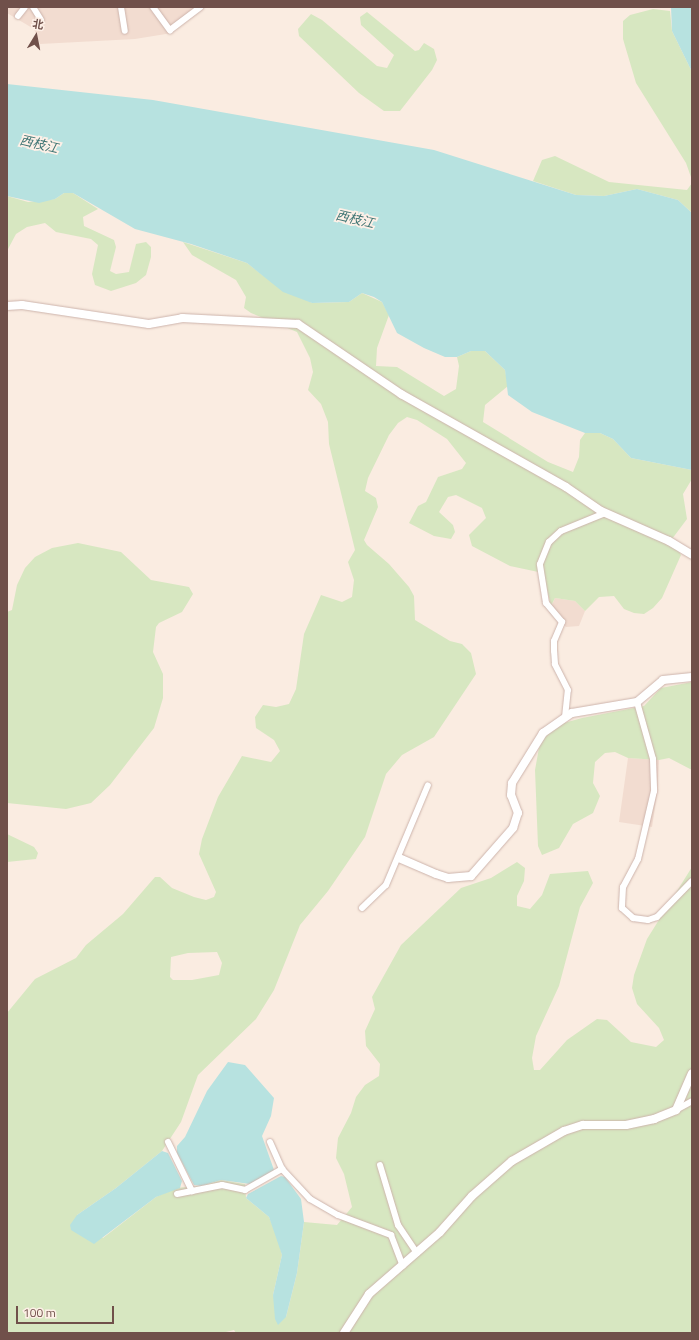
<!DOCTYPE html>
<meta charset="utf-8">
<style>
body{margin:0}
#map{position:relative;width:699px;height:1340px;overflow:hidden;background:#faece1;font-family:"Titillium Web","Noto Sans SC",sans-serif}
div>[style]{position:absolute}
.residential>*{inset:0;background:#f2dcd0}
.green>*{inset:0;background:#d7e7c1}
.water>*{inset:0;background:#b7e2e0}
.roads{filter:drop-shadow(0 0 1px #cdb4ac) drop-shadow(0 0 1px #cdb4ac)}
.minor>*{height:6px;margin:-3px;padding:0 3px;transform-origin:3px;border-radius:3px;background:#fff}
.tertiary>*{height:8px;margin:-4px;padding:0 4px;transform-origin:4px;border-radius:4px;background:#fff}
span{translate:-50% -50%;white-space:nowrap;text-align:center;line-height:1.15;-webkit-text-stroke:3.5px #fef0e7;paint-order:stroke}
.water-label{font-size:13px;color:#3f7574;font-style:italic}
.frame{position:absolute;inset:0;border:8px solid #70504a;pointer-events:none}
.north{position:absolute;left:16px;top:16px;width:40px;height:40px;-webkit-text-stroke:3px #fef0e7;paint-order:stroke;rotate:10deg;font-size:11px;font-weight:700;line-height:16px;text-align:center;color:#70504a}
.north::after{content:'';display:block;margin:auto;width:14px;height:18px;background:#70504a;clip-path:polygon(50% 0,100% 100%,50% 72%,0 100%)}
.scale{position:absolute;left:16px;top:1306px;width:98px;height:18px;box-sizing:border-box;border:2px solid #70504a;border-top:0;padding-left:5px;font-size:12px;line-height:14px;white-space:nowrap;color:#70504a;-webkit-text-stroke:3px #fef0e7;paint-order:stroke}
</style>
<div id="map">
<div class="residential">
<div style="clip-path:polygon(7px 7px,201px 7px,172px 33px,135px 39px,40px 44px,34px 29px,7px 13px)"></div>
<div style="clip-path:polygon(555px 598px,575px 601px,585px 611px,579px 626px,566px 627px,549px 612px)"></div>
<div style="clip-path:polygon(628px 758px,659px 760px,657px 794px,652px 827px,619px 822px)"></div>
</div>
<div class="green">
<div style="clip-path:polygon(653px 9px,670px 11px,672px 31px,692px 72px,692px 180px,686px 163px,636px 83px,623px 39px,623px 21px,630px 15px)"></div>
<div style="clip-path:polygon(367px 12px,415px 51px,419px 50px,424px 43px,434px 49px,437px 60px,432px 70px,400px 111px,384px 111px,359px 93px,299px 36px,298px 29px,311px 14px,322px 20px,377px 66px,387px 68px,394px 55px,361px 25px,360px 17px)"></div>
<div style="clip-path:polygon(555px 156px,609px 182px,687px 190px,692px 183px,692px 213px,678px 200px,637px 189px,604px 196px,576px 195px,533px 181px,542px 160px)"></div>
<div style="clip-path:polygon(64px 193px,73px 193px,98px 209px,83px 217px,84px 226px,114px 240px,116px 247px,110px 271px,116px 274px,129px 272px,136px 244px,146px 242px,151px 247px,151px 257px,146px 275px,136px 283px,111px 291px,95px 285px,92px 274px,98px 245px,91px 239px,56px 232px,45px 223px,27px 227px,16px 234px,7px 251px,7px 196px,28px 202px,55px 199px)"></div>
<div style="clip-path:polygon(evenodd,183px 242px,247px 263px,265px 277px,312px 303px,349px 302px,362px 293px,382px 302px,389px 315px,377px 348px,376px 366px,397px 367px,444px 396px,456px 389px,459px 366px,457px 357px,471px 351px,485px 351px,505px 370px,508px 386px,485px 405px,483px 422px,548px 462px,573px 472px,579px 457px,580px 440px,585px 433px,600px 433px,613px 439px,631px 458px,692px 470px,692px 479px,683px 494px,687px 519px,672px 539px,681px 555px,662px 598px,653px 608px,644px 614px,634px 613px,624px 609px,614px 596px,599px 597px,585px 611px,575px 601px,555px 598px,551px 606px,543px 573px,510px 566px,472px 546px,469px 535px,486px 518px,482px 508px,456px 495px,448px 497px,439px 512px,453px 525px,455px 532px,451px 539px,434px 536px,409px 523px,418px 506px,426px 502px,438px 477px,462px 469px,466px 463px,447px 439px,417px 420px,407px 417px,398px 423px,389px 435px,368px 478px,365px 491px,376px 498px,378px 507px,364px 540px,367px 545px,389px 564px,409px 587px,414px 596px,415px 620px,450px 641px,462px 644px,471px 653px,476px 674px,434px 737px,402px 755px,386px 774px,365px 837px,328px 891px,300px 925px,274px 990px,256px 1019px,198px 1075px,181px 1122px,162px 1151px,116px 1188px,77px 1215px,103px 1238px,156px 1197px,175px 1188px,201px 1186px,221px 1180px,245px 1184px,246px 1198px,269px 1217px,277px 1236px,282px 1255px,273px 1295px,286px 1317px,297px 1273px,304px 1222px,337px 1225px,352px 1207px,344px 1174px,336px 1158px,338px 1138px,351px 1113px,356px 1097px,365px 1085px,379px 1076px,380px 1064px,366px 1046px,365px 1031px,375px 1009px,372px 997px,401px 945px,461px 888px,491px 878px,517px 862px,525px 868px,524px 881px,517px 896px,517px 906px,530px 909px,542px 895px,550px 874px,588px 871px,593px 883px,580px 907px,559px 986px,536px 1036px,532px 1058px,534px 1070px,540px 1070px,567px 1040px,597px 1019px,607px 1020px,631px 1042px,656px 1047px,664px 1040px,659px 1028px,637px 1004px,632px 988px,634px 975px,647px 939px,692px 867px,692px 1333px,236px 1333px,234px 1330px,222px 1333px,7px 1333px,7px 1013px,35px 979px,76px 958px,86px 945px,123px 914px,155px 877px,160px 877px,172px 888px,194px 897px,206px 900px,214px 897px,216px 892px,199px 854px,202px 839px,218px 797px,242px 756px,271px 762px,280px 751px,274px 740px,256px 728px,255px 717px,263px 705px,276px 707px,289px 704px,296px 689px,304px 634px,321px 595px,342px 602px,352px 597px,354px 580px,348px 562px,355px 550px,329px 444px,328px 422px,321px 404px,308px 390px,313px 372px,310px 358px,297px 332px,251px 313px,244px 308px,246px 297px,236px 280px,192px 255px,183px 242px,217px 952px,222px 963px,219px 975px,192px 980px,173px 980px,170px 977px,171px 957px,188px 953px,217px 952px)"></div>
<div style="clip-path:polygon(78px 543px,121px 552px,151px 580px,189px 587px,193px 594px,182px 612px,159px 623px,156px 627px,153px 652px,163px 674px,163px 698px,154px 728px,110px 785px,91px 803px,66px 809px,7px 803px,7px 612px,12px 610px,17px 585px,25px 568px,35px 557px,52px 548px)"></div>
<div style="clip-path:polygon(692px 682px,692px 770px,669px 758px,659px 760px,628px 758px,615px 752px,605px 753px,595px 762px,593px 783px,600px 796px,593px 813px,573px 824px,559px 848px,542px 855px,538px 846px,535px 770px,539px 748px,545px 736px,564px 723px,582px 718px,644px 706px,661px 688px)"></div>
<div style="clip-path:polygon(7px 834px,34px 847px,38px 853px,36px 859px,7px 862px)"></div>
</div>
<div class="water">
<div style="clip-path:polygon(671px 7px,692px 7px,692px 72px,672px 31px)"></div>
<div style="clip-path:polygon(7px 84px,153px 100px,434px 150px,576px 195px,604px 196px,637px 189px,678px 200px,692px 213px,692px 470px,631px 458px,613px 439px,600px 433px,585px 433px,532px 412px,508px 395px,505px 370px,485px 351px,471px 351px,457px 357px,445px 357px,424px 348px,397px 333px,382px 302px,374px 297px,362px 293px,349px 302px,312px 303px,283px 292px,247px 263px,191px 244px,135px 229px,73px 193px,64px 193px,55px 199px,39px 203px,7px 196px)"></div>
<div style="clip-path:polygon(228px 1062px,245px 1065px,274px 1098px,271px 1116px,262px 1136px,274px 1170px,250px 1184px,221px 1180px,201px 1186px,194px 1185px,177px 1153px,177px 1146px,185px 1137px,207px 1091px)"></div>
<div style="clip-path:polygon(162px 1151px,168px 1153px,182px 1181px,180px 1188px,156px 1197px,94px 1244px,71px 1230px,70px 1225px,77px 1215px,116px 1188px)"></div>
<div style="clip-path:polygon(281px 1176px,285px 1177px,301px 1199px,304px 1222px,297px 1273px,286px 1317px,278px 1325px,275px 1319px,273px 1295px,282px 1255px,269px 1217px,246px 1198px,248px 1194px)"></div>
</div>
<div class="roads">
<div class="minor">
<div style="left:33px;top:7px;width:15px;rotate:58deg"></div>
<div style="left:121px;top:7px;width:24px;rotate:81deg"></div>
<div style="left:153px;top:7px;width:29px;rotate:54deg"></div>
<div style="left:170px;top:30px;width:38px;rotate:-37deg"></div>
<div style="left:18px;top:16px;width:11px;rotate:-52deg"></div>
<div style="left:637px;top:702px;width:59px;rotate:74.3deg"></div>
<div style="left:653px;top:759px;width:32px;rotate:88deg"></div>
<div style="left:654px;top:791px;width:70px;rotate:103.2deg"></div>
<div style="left:638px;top:859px;width:32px;rotate:118deg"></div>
<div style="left:623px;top:887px;width:21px;rotate:93deg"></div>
<div style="left:622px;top:908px;width:15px;rotate:42deg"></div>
<div style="left:633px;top:918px;width:15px;rotate:8deg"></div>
<div style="left:648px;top:920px;width:9px;rotate:-18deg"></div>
<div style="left:657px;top:917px;width:50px;rotate:-45.8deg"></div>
<div style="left:565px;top:717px;width:27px;rotate:-84deg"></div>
<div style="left:568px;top:690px;width:29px;rotate:-117deg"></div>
<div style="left:555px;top:664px;width:13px;rotate:-94deg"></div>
<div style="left:554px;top:651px;width:10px;rotate:-90deg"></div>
<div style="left:554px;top:641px;width:21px;rotate:-67deg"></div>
<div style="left:562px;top:622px;width:25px;rotate:-130deg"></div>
<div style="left:546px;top:603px;width:39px;rotate:-99deg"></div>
<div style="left:540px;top:564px;width:24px;rotate:-68deg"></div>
<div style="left:549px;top:542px;width:16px;rotate:-43deg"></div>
<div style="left:561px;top:531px;width:48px;rotate:-22.2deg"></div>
<div style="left:362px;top:908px;width:33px;rotate:-44deg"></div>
<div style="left:386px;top:885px;width:108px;rotate:-67.2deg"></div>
<div style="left:676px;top:1110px;width:18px;rotate:-29deg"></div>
<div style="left:168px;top:1142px;width:55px;rotate:63.9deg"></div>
<div style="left:270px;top:1142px;width:30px;rotate:66deg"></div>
<div style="left:282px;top:1169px;width:41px;rotate:47deg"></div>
<div style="left:310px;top:1199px;width:32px;rotate:30deg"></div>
<div style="left:338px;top:1215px;width:57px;rotate:20.7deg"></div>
<div style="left:391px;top:1235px;width:33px;rotate:69deg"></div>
<div style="left:380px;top:1165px;width:63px;rotate:73.3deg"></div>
<div style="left:398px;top:1225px;width:34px;rotate:56deg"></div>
<div style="left:177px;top:1194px;width:46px;rotate:-11.3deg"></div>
<div style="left:222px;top:1185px;width:24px;rotate:12deg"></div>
<div style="left:245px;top:1190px;width:43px;rotate:-29.6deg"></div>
</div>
<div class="tertiary">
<div style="left:7px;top:306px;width:15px;rotate:-4deg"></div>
<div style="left:22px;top:305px;width:128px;rotate:8.5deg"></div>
<div style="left:149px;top:324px;width:34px;rotate:-10deg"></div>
<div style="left:182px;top:318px;width:116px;rotate:3deg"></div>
<div style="left:298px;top:324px;width:125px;rotate:34.2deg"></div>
<div style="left:401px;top:394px;width:189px;rotate:29.4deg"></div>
<div style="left:566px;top:487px;width:42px;rotate:34.4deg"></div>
<div style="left:601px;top:511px;width:74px;rotate:23.8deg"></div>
<div style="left:669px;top:541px;width:27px;rotate:31deg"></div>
<div style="left:399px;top:858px;width:40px;rotate:23.4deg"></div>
<div style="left:436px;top:874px;width:13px;rotate:18deg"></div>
<div style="left:448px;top:878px;width:23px;rotate:-5deg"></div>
<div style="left:471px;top:876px;width:64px;rotate:-48.8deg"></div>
<div style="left:513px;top:828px;width:16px;rotate:-72deg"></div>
<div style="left:518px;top:813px;width:19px;rotate:-111deg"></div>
<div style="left:511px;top:795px;width:12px;rotate:-85deg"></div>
<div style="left:512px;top:783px;width:59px;rotate:-58.2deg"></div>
<div style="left:543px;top:733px;width:35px;rotate:-35deg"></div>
<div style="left:572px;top:713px;width:66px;rotate:-9.6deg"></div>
<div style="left:637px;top:702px;width:34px;rotate:-40deg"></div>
<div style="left:663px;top:680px;width:29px;rotate:-6deg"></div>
<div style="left:344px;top:1333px;width:46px;rotate:-57.3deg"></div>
<div style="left:369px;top:1294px;width:94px;rotate:-41.1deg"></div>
<div style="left:440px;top:1232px;width:48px;rotate:-48.4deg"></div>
<div style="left:472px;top:1196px;width:53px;rotate:-41.2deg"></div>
<div style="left:512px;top:1161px;width:60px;rotate:-30deg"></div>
<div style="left:564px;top:1131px;width:20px;rotate:-18deg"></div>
<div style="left:583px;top:1125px;width:43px"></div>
<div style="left:626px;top:1125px;width:29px;rotate:-12deg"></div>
<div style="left:654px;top:1119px;width:24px;rotate:-22deg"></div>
<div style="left:676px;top:1110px;width:40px;rotate:-66.6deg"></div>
</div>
</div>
<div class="water-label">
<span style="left:39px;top:144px;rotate:13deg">西枝江</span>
<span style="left:355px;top:219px;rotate:13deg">西枝江</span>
</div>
<div class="frame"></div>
<div class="north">北</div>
<div class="scale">100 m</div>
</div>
